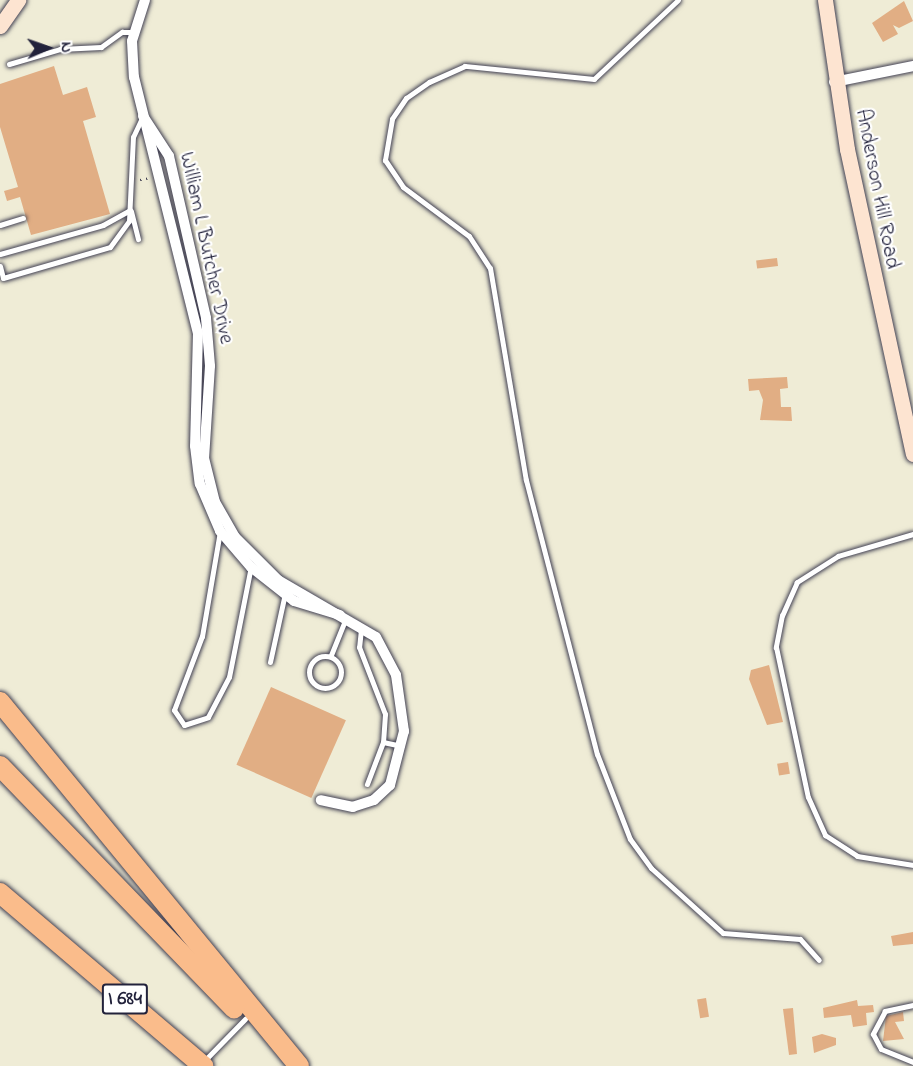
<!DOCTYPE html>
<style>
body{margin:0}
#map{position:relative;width:913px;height:1066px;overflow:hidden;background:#efecd6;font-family:"Indie Flower",sans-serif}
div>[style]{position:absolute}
.building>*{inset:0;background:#e1ae84;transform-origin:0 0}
.path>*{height:1.5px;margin-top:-0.75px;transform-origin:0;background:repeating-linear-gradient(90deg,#414052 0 1.5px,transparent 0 6px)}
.roads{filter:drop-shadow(0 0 2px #414052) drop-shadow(0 0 2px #414052)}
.lane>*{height:5px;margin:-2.5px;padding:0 2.5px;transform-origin:2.5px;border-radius:2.5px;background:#fff}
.lane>.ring{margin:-2.5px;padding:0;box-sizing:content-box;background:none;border:5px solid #fff;border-radius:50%}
.street>*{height:10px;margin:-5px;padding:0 5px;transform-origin:5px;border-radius:5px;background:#fff}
.secondary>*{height:15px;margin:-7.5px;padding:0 7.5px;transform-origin:7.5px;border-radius:7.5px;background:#fde4d1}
.highway>*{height:20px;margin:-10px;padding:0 10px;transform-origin:10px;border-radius:10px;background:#fabc8b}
span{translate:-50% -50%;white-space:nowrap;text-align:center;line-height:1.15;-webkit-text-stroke:4.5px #fff;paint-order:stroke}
.shield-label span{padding:2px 4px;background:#fff;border:2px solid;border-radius:4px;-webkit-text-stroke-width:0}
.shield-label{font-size:20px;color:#22223b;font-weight:700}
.street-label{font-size:21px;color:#22223b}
.north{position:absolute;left:18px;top:18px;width:60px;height:60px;-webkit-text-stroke:4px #fff;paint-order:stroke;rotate:88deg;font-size:16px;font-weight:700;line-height:24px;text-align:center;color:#22223b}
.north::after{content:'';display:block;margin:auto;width:21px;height:27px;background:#22223b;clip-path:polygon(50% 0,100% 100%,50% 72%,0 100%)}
</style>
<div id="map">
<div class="building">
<div style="clip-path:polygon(904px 1px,913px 21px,899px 28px,893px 25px,898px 34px,883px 42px,872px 23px)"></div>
<div style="clip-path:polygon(54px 66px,63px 95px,87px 87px,96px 117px,83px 121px,110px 214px,31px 235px,20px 197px,7px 201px,4px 191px,18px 187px,0 127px,0 84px)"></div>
<div style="left:777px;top:258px;width:8px;height:21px;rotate:83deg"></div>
<div style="clip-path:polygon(787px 377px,788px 388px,780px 389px,781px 407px,791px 407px,792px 421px,760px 420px,763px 400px,759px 390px,749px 391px,748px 379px)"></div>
<div style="clip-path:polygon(769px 665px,783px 722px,767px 725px,749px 679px,751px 670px)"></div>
<div style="left:271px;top:687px;width:82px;height:85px;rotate:24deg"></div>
<div style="left:788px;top:762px;width:12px;height:11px;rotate:81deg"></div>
<div style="clip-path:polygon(913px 932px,913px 944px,893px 946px,891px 936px)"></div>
<div style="left:706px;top:998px;width:19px;height:9px;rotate:81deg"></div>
<div style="clip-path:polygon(857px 1000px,858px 1006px,873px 1005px,874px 1012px,866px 1013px,867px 1025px,853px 1027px,851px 1015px,824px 1018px,823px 1008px)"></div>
<div style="clip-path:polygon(793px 1008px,797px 1054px,789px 1055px,783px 1009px)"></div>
<div style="clip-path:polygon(903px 1012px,904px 1021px,895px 1022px,904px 1039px,883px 1041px,886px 1016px)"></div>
<div style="clip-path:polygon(822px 1034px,836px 1038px,836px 1045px,814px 1053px,812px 1037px)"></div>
</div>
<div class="path">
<div style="left:140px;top:180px;width:10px;rotate:-11deg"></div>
</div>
<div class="roads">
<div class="lane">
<div style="left:678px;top:0;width:115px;rotate:136.8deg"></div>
<div style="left:594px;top:79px;width:130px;rotate:-174.2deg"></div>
<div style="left:465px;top:66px;width:39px;rotate:156deg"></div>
<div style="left:429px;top:82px;width:28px;rotate:145deg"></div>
<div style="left:406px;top:98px;width:25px;rotate:124deg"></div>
<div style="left:392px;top:119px;width:42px;rotate:99.7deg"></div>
<div style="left:385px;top:160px;width:32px;rotate:56deg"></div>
<div style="left:403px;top:187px;width:82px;rotate:36.6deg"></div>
<div style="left:469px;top:236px;width:38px;rotate:57deg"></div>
<div style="left:490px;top:268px;width:215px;rotate:80.4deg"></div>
<div style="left:526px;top:480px;width:283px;rotate:75.5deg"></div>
<div style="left:597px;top:754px;width:91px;rotate:68.8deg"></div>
<div style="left:630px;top:839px;width:36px;rotate:54deg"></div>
<div style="left:651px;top:868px;width:97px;rotate:42.1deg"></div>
<div style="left:723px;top:933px;width:77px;rotate:4.5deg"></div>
<div style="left:800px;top:939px;width:28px;rotate:48deg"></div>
<div style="left:9px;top:64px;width:53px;rotate:-16.4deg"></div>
<div style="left:60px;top:49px;width:41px;rotate:-2.8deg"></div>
<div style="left:101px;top:47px;width:26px;rotate:-36deg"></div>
<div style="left:122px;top:32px;width:12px"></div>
<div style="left:131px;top:211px;width:29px;rotate:76deg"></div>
<div style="left:0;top:225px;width:24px;rotate:-17deg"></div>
<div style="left:0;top:254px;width:107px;rotate:-15.7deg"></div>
<div style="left:103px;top:225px;width:31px;rotate:-29deg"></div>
<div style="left:0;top:266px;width:12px;rotate:76deg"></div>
<div style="left:3px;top:278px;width:111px;rotate:-16.2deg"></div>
<div style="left:110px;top:247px;width:32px;rotate:-54deg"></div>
<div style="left:129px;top:221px;width:84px;rotate:-87.3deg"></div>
<div style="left:133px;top:137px;width:21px;rotate:-65deg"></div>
<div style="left:220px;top:531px;width:107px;rotate:99.7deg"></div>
<div style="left:202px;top:636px;width:79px;rotate:110.7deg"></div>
<div style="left:174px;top:710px;width:18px;rotate:56deg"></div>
<div style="left:184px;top:725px;width:25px;rotate:-18deg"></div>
<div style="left:208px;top:717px;width:45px;rotate:-62.3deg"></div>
<div style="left:229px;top:677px;width:113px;rotate:-78.8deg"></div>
<div style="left:913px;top:534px;width:78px;rotate:163.7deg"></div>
<div style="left:838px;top:556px;width:49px;rotate:147.6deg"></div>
<div style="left:797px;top:582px;width:36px;rotate:114deg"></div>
<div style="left:782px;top:615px;width:33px;rotate:101deg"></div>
<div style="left:776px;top:647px;width:153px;rotate:78deg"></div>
<div style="left:808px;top:797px;width:42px;rotate:65.9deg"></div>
<div style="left:825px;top:835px;width:38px;rotate:33deg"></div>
<div style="left:857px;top:856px;width:57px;rotate:9.1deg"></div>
<div style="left:361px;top:629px;width:18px;rotate:96deg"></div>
<div style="left:359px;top:647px;width:72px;rotate:68.8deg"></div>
<div style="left:385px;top:714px;width:28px;rotate:94deg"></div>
<div style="left:383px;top:742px;width:45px;rotate:110.9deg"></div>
<div style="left:331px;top:655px;width:40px;rotate:-68deg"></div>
<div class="ring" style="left:309px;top:656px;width:27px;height:27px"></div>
<div style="left:270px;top:662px;width:71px;rotate:-77.7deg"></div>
<div style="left:383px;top:742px;width:19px;rotate:12deg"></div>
<div style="left:913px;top:1005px;width:29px;rotate:168deg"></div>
<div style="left:885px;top:1011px;width:26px;rotate:118deg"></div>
<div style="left:873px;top:1034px;width:17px;rotate:62deg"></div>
<div style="left:881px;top:1049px;width:35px;rotate:22deg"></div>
<div style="left:204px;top:1061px;width:59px;rotate:-45.7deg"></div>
</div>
<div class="street">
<div style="left:145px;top:0;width:43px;rotate:107.6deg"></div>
<div style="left:132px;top:41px;width:36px;rotate:87deg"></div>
<div style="left:134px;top:77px;width:264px;rotate:76deg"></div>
<div style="left:198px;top:333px;width:113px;rotate:91.5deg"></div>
<div style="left:195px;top:446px;width:38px;rotate:83deg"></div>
<div style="left:200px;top:484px;width:51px;rotate:66.9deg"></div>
<div style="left:220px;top:531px;width:48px;rotate:49.3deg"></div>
<div style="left:251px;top:567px;width:55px;rotate:38.3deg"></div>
<div style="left:294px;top:601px;width:48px;rotate:16.9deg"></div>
<div style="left:834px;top:82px;width:81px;rotate:-11.4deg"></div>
<div style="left:143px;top:116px;width:48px;rotate:57deg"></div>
<div style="left:169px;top:156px;width:166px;rotate:77.1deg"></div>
<div style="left:206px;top:318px;width:48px;rotate:85.2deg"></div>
<div style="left:210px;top:366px;width:92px;rotate:93.7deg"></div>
<div style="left:204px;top:458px;width:45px;rotate:76deg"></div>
<div style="left:215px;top:502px;width:40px;rotate:60.3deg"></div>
<div style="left:235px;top:537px;width:61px;rotate:45deg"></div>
<div style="left:278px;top:580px;width:113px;rotate:30.2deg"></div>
<div style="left:376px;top:637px;width:43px;rotate:62.2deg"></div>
<div style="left:396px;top:675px;width:57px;rotate:81.9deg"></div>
<div style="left:404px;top:731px;width:56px;rotate:104.5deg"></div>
<div style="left:390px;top:785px;width:22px;rotate:137deg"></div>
<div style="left:374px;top:800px;width:22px;rotate:162deg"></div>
<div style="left:353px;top:807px;width:33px;rotate:-168deg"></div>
</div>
<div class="secondary">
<div style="left:825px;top:0;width:151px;rotate:81.6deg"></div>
<div style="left:847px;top:149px;width:312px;rotate:77.8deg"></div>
<div style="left:0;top:26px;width:32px;rotate:-55deg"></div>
</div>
<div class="highway">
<div style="left:0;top:702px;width:471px;rotate:50.6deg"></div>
<div style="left:0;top:766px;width:337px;rotate:46deg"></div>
<div style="left:0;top:893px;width:267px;rotate:40.4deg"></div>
</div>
</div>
<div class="shield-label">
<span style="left:125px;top:999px">I 684</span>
</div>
<div class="street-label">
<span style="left:877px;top:189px;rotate:79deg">Anderson Hill Road</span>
<span style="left:206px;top:248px;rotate:78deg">William L Butcher Drive</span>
</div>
<div class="north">N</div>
</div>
